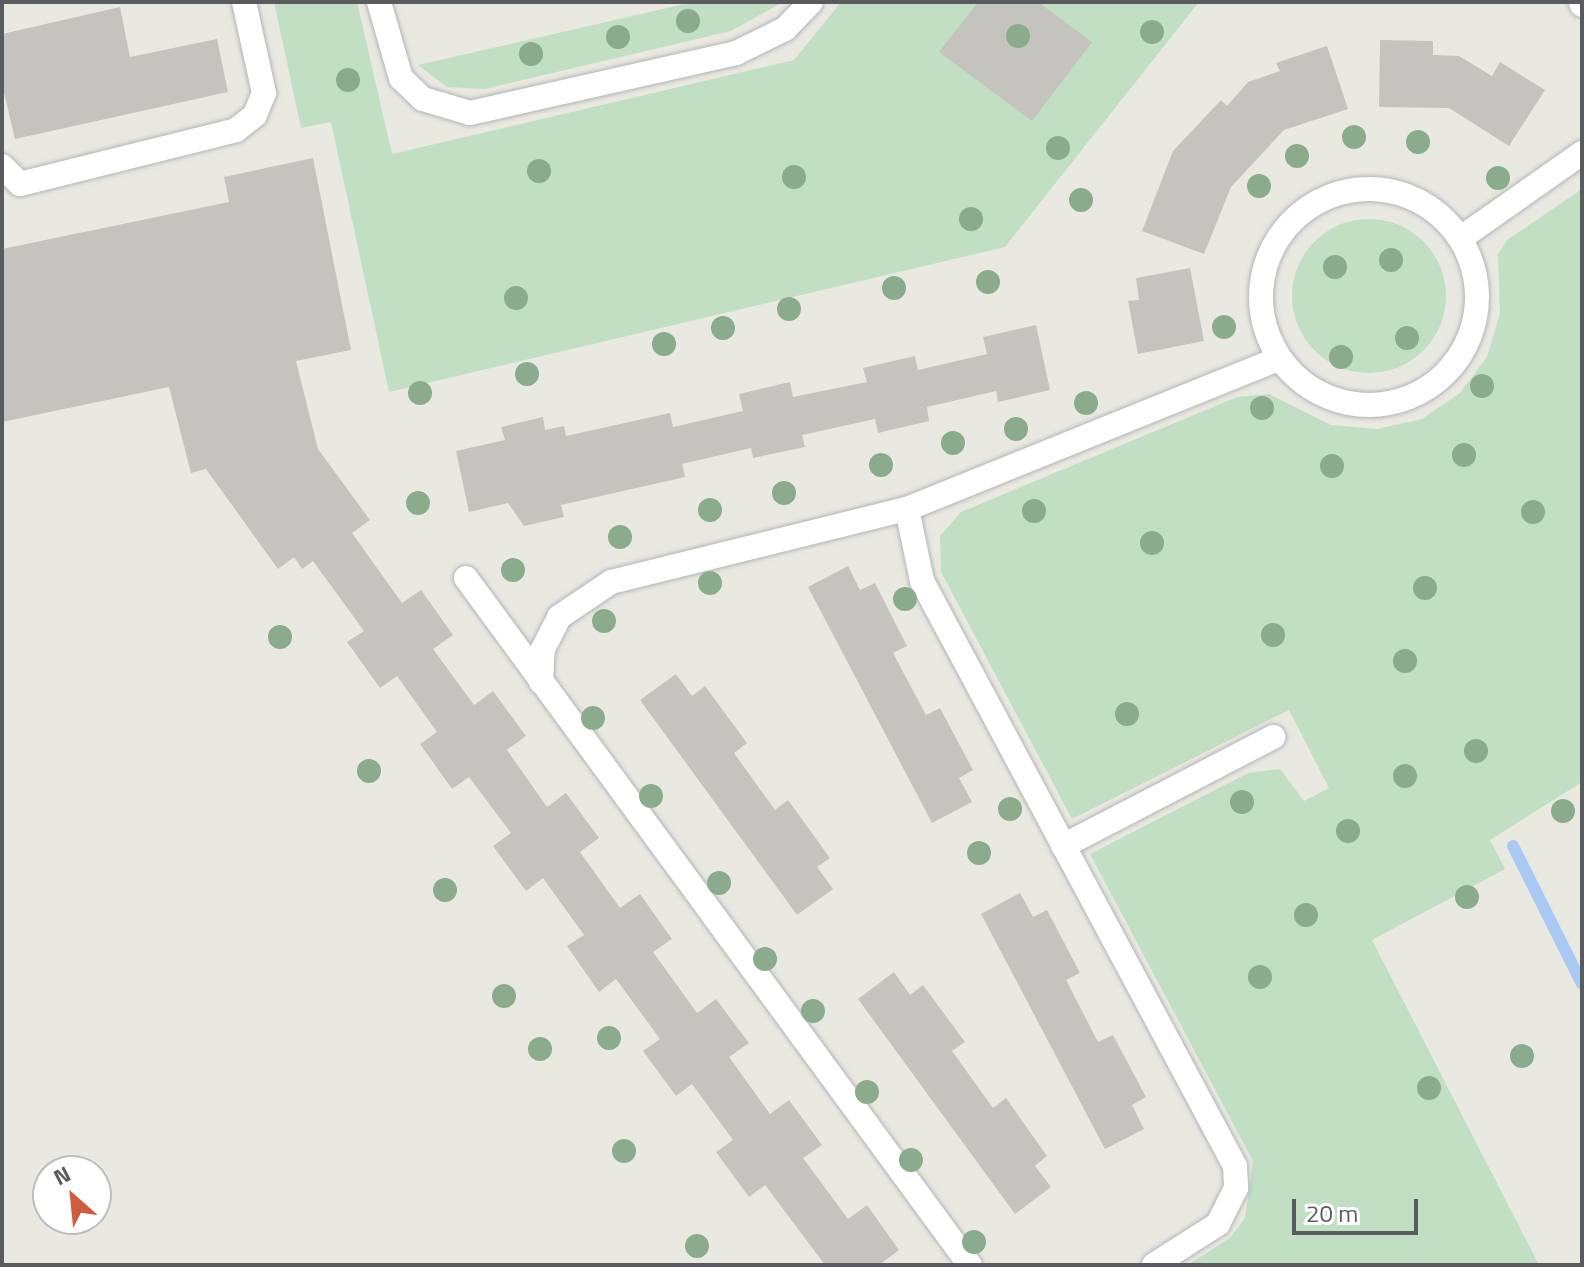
<!DOCTYPE html>
<style>
body{margin:0}
#map{position:relative;width:1584px;height:1267px;overflow:hidden;background:#eae9e1;font-family:"Titillium Web",sans-serif}
div>[style]{position:absolute}
.green>*{inset:0;background:#c0dfc3}
.round{border-radius:50%}
.stream>*{height:12px;margin:-6px;padding:0 6px;transform-origin:6px;border-radius:6px;background:#a8caf3}
.building>*{inset:0;background:#c5c3bd}
.roads{filter:drop-shadow(0 0 2px #b3b5b9) drop-shadow(0 0 2px #b3b5b9)}
.service>*{height:24px;margin:-12px;padding:0 12px;transform-origin:12px;border-radius:12px;background:#fff}
.service>.ring{margin:-12px;padding:0;box-sizing:content-box;background:none;border:24px solid #fff;border-radius:50%}
.trees>*{width:24px;height:24px;margin:-12px;border-radius:50%;background:#8bac8c}
span{translate:-50% -50%;white-space:nowrap;text-align:center;line-height:1.15;-webkit-text-stroke:8px #fff;paint-order:stroke}
.frame{position:absolute;inset:0;border:4px solid #595b5f;pointer-events:none}
.north{position:absolute;left:32px;top:1155px;width:80px;height:80px;box-sizing:border-box;background:#fff;border:2px solid #bdbdbf;border-radius:50%;rotate:333deg;font-size:22px;font-weight:700;line-height:32px;text-align:center;color:#595b5f}
.north::after{content:'';display:block;margin:auto;width:28px;height:36px;background:#d15b40;clip-path:polygon(50% 0,100% 100%,50% 72%,0 100%)}
.scale{position:absolute;left:1292px;top:1199px;width:126px;height:36px;box-sizing:border-box;border:4px solid #595b5f;border-top:0;padding-left:10px;font-size:24px;line-height:28px;white-space:nowrap;color:#595b5f;-webkit-text-stroke:6px #fff;paint-order:stroke}
</style>
<div id="map">
<div class="green">
<div style="clip-path:polygon(274px 2px,357px 2px,392px 154px,794px 60px,841px 2px,1199px 2px,1005px 247px,389px 392px,331px 122px,301px 128px)"></div>
<div style="clip-path:polygon(693px 2px,783px 2px,731px 31px,485px 89px,447px 87px,418px 65px)"></div>
<div style="clip-path:polygon(1582px 189px,1582px 782px,1490px 840px,1505px 869px,1372px 940px,1539px 1265px,1188px 1265px,1231px 1237px,1245px 1218px,1253px 1161px,1090px 854px,1248px 773px,1280px 769px,1304px 801px,1329px 788px,1289px 710px,1072px 819px,941px 572px,940px 536px,961px 512px,1237px 397px,1269px 394px,1331px 425px,1377px 429px,1422px 419px,1460px 393px,1487px 357px,1500px 313px,1498px 254px,1507px 240px)"></div>
<div class="round" style="left:1292px;top:219px;width:154px;height:154px"></div>
</div>
<div class="stream">
<div style="left:1513px;top:846px;width:154px;rotate:63.4deg"></div>
</div>
<div class="building">
<div style="clip-path:polygon(978px 2px,1038px 2px,1092px 42px,1032px 121px,939px 52px)"></div>
<div style="clip-path:polygon(120px 7px,130px 57px,217px 39px,228px 92px,15px 139px,2px 84px,2px 34px)"></div>
<div style="clip-path:polygon(1380px 40px,1433px 41px,1433px 55px,1459px 56px,1492px 76px,1500px 62px,1545px 90px,1509px 146px,1449px 108px,1379px 107px)"></div>
<div style="clip-path:polygon(1327px 46px,1348px 109px,1284px 130px,1231px 187px,1204px 254px,1142px 231px,1173px 151px,1221px 100px,1227px 106px,1248px 82px,1280px 71px,1276px 63px)"></div>
<div style="clip-path:polygon(313px 158px,351px 350px,296px 361px,318px 449px,370px 520px,352px 533px,402px 603px,421px 590px,453px 635px,433px 649px,474px 705px,493px 691px,526px 736px,507px 750px,547px 807px,566px 793px,599px 838px,580px 852px,620px 908px,640px 894px,672px 939px,653px 952px,697px 1013px,716px 999px,749px 1043px,729px 1057px,770px 1114px,789px 1100px,822px 1145px,803px 1158px,848px 1219px,867px 1205px,899px 1250px,879px 1265px,825px 1265px,765px 1185px,749px 1197px,716px 1152px,733px 1140px,692px 1084px,676px 1096px,643px 1051px,660px 1039px,616px 979px,599px 992px,567px 946px,584px 935px,543px 878px,526px 891px,493px 846px,511px 833px,469px 777px,452px 789px,420px 744px,437px 732px,397px 676px,380px 688px,347px 642px,364px 631px,313px 561px,302px 569px,294px 557px,278px 569px,206px 469px,191px 473px,169px 387px,2px 422px,2px 249px,229px 202px,224px 177px)"></div>
<div style="clip-path:polygon(1190px 268px,1204px 341px,1138px 354px,1128px 301px,1139px 300px,1136px 278px)"></div>
<div style="clip-path:polygon(1036px 325px,1050px 390px,998px 402px,996px 391px,927px 407px,929px 421px,878px 433px,875px 419px,802px 435px,805px 447px,753px 458px,751px 448px,682px 464px,685px 477px,561px 505px,564px 517px,524px 526px,508px 503px,469px 512px,456px 451px,505px 440px,501px 427px,543px 417px,545px 430px,564px 426px,566px 436px,670px 413px,673px 427px,743px 411px,739px 394px,790px 382px,793px 397px,867px 382px,863px 368px,915px 356px,918px 370px,987px 354px,983px 337px)"></div>
<div style="clip-path:polygon(848px 566px,860px 590px,875px 583px,907px 646px,893px 653px,926px 715px,940px 708px,973px 770px,959px 778px,972px 802px,932px 823px,808px 587px)"></div>
<div style="clip-path:polygon(676px 674px,692px 696px,705px 686px,747px 743px,734px 753px,775px 810px,788px 800px,830px 858px,817px 867px,833px 889px,797px 915px,640px 700px)"></div>
<div style="clip-path:polygon(1020px 893px,1033px 917px,1047px 910px,1080px 973px,1066px 980px,1098px 1042px,1113px 1035px,1146px 1097px,1132px 1105px,1144px 1129px,1105px 1149px,981px 914px)"></div>
<div style="clip-path:polygon(894px 972px,910px 995px,923px 985px,965px 1042px,952px 1051px,993px 1108px,1006px 1098px,1047px 1156px,1035px 1166px,1051px 1187px,1015px 1214px,858px 999px)"></div>
</div>
<div class="roads">
<div class="service">
<div style="left:379px;top:2px;width:79px;rotate:73.9deg"></div>
<div style="left:401px;top:78px;width:30px;rotate:44deg"></div>
<div style="left:423px;top:99px;width:49px;rotate:16.6deg"></div>
<div style="left:470px;top:113px;width:273px;rotate:-12.7deg"></div>
<div style="left:736px;top:53px;width:55px;rotate:-26.1deg"></div>
<div style="left:785px;top:29px;width:37px;rotate:-46deg"></div>
<div style="left:1581px;top:2px;width:3px;rotate:72deg"></div>
<div style="left:2px;top:166px;width:25px;rotate:45deg"></div>
<div style="left:20px;top:184px;width:223px;rotate:-14deg"></div>
<div style="left:236px;top:130px;width:24px;rotate:-38deg"></div>
<div style="left:255px;top:115px;width:24px;rotate:-68deg"></div>
<div style="left:264px;top:93px;width:93px;rotate:-102.4deg"></div>
<div class="ring" style="left:1261px;top:189px;width:192px;height:192px"></div>
<div style="left:1461px;top:238px;width:148px;rotate:-35.1deg"></div>
<div style="left:907px;top:509px;width:74px;rotate:78.2deg"></div>
<div style="left:922px;top:581px;width:663px;rotate:61.85deg"></div>
<div style="left:1235px;top:1166px;width:22px;rotate:87deg"></div>
<div style="left:1236px;top:1188px;width:40px;rotate:116.6deg"></div>
<div style="left:1218px;top:1224px;width:76px;rotate:147.4deg"></div>
<div style="left:466px;top:578px;width:852px;rotate:53.74deg"></div>
<div style="left:541px;top:682px;width:33px;rotate:-87deg"></div>
<div style="left:543px;top:649px;width:36px;rotate:-63deg"></div>
<div style="left:559px;top:617px;width:63px;rotate:-33.9deg"></div>
<div style="left:611px;top:582px;width:305px;rotate:-13.9deg"></div>
<div style="left:907px;top:509px;width:400px;rotate:-22deg"></div>
<div style="left:1063px;top:846px;width:237px;rotate:-27.4deg"></div>
</div>
</div>
<div class="trees">
<div style="left:688px;top:21px"></div>
<div style="left:1152px;top:32px"></div>
<div style="left:1018px;top:36px"></div>
<div style="left:618px;top:37px"></div>
<div style="left:531px;top:54px"></div>
<div style="left:348px;top:80px"></div>
<div style="left:1354px;top:137px"></div>
<div style="left:1418px;top:142px"></div>
<div style="left:1058px;top:148px"></div>
<div style="left:1297px;top:156px"></div>
<div style="left:539px;top:171px"></div>
<div style="left:794px;top:177px"></div>
<div style="left:1498px;top:178px"></div>
<div style="left:1259px;top:186px"></div>
<div style="left:1081px;top:200px"></div>
<div style="left:971px;top:219px"></div>
<div style="left:1391px;top:260px"></div>
<div style="left:1335px;top:267px"></div>
<div style="left:988px;top:282px"></div>
<div style="left:894px;top:288px"></div>
<div style="left:516px;top:298px"></div>
<div style="left:789px;top:309px"></div>
<div style="left:1224px;top:327px"></div>
<div style="left:723px;top:328px"></div>
<div style="left:1407px;top:338px"></div>
<div style="left:664px;top:344px"></div>
<div style="left:1341px;top:357px"></div>
<div style="left:527px;top:374px"></div>
<div style="left:1482px;top:386px"></div>
<div style="left:420px;top:393px"></div>
<div style="left:1086px;top:403px"></div>
<div style="left:1262px;top:408px"></div>
<div style="left:1016px;top:429px"></div>
<div style="left:953px;top:443px"></div>
<div style="left:1464px;top:455px"></div>
<div style="left:881px;top:465px"></div>
<div style="left:1332px;top:466px"></div>
<div style="left:784px;top:493px"></div>
<div style="left:418px;top:503px"></div>
<div style="left:710px;top:510px"></div>
<div style="left:1034px;top:511px"></div>
<div style="left:1533px;top:512px"></div>
<div style="left:620px;top:537px"></div>
<div style="left:1152px;top:543px"></div>
<div style="left:513px;top:570px"></div>
<div style="left:710px;top:583px"></div>
<div style="left:1425px;top:588px"></div>
<div style="left:905px;top:599px"></div>
<div style="left:604px;top:621px"></div>
<div style="left:1273px;top:635px"></div>
<div style="left:280px;top:637px"></div>
<div style="left:1405px;top:661px"></div>
<div style="left:1127px;top:714px"></div>
<div style="left:593px;top:718px"></div>
<div style="left:1476px;top:751px"></div>
<div style="left:369px;top:771px"></div>
<div style="left:1405px;top:776px"></div>
<div style="left:651px;top:796px"></div>
<div style="left:1242px;top:802px"></div>
<div style="left:1010px;top:809px"></div>
<div style="left:1563px;top:811px"></div>
<div style="left:1348px;top:831px"></div>
<div style="left:979px;top:853px"></div>
<div style="left:719px;top:883px"></div>
<div style="left:445px;top:890px"></div>
<div style="left:1467px;top:897px"></div>
<div style="left:1306px;top:915px"></div>
<div style="left:765px;top:959px"></div>
<div style="left:1260px;top:977px"></div>
<div style="left:504px;top:996px"></div>
<div style="left:813px;top:1011px"></div>
<div style="left:609px;top:1038px"></div>
<div style="left:540px;top:1049px"></div>
<div style="left:1522px;top:1056px"></div>
<div style="left:1429px;top:1088px"></div>
<div style="left:867px;top:1092px"></div>
<div style="left:624px;top:1151px"></div>
<div style="left:911px;top:1160px"></div>
<div style="left:974px;top:1242px"></div>
<div style="left:697px;top:1246px"></div>
</div>
<div class="frame"></div>
<div class="north">N</div>
<div class="scale">20 m</div>
</div>
